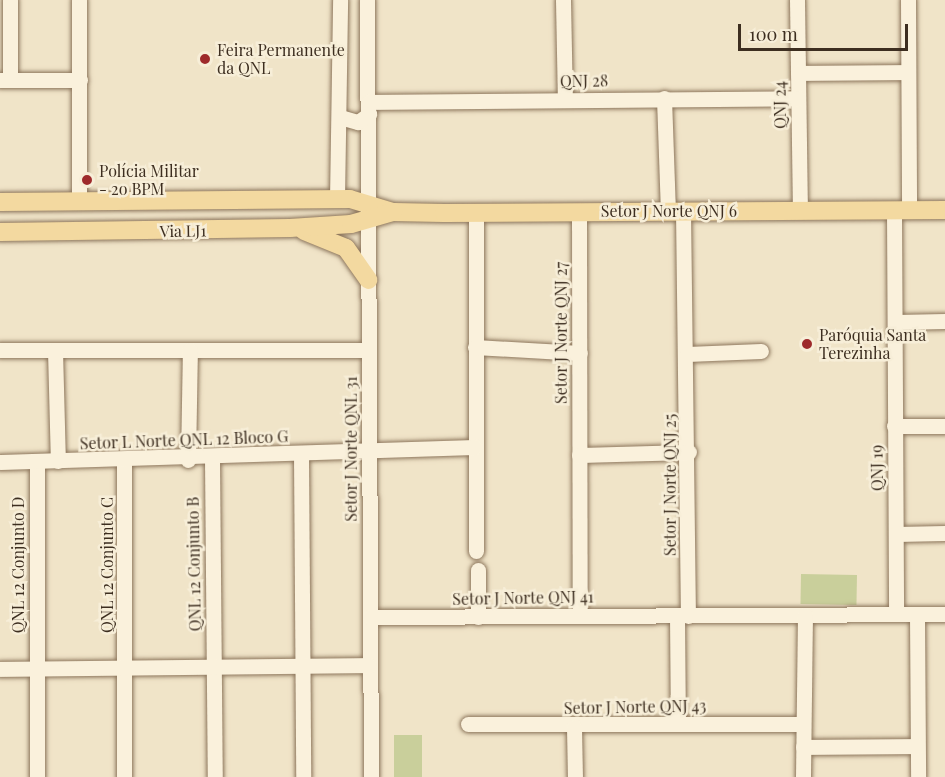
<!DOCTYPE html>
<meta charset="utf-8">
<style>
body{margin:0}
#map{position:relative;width:945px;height:777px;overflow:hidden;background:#f0e4c8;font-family:"Playfair Display",serif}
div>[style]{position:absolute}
.green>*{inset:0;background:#c9cf9b;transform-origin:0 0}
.roads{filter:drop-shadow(0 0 2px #8d765c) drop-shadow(0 0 2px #8d765c)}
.minor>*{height:15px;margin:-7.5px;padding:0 7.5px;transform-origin:7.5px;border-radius:7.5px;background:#faf1dc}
.major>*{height:18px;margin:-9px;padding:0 9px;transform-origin:9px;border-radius:9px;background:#f3d9a0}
.dots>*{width:16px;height:16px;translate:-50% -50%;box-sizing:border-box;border:3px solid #f7eed8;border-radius:50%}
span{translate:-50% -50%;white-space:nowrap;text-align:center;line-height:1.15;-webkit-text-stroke:5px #f7eed8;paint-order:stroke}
.poi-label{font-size:16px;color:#3d2e20}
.left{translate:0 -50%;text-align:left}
.street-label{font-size:16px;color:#3d2e20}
.scale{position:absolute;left:738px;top:24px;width:170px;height:27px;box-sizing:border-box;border:3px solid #3d2e20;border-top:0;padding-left:8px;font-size:18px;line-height:21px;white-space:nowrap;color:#3d2e20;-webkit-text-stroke:4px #f7eed8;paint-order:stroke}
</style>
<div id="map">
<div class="green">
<div style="left:801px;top:574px;width:56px;height:30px;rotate:1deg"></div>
<div style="left:394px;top:735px;width:28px;height:42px"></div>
</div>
<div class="roads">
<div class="minor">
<div style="left:10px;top:0;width:80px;rotate:90deg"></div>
<div style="left:367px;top:0;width:777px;rotate:89.71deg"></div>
<div style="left:563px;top:0;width:100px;rotate:88.9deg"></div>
<div style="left:797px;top:0;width:210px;rotate:89.2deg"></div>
<div style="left:908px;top:0;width:211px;rotate:89.7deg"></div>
<div style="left:798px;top:73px;width:110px;rotate:-0.5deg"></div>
<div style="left:0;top:80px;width:80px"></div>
<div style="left:664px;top:98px;width:112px;rotate:88deg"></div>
<div style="left:369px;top:102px;width:429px;rotate:-0.5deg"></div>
<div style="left:340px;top:117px;width:19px;rotate:16deg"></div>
<div style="left:358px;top:122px;width:14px;rotate:-36deg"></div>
<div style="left:337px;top:199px;width:199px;rotate:-89.1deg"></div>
<div style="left:79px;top:201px;width:201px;rotate:-90deg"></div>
<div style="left:683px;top:210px;width:406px;rotate:89.3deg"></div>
<div style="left:579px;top:211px;width:405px;rotate:89.9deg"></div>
<div style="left:894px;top:211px;width:403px;rotate:89.7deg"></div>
<div style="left:476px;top:213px;width:338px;rotate:90deg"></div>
<div style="left:896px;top:322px;width:49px;rotate:-1.2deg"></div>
<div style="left:475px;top:347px;width:105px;rotate:3.3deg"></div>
<div style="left:0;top:350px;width:368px"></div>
<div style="left:55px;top:350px;width:111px;rotate:88.5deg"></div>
<div style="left:687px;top:354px;width:74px;rotate:-2.3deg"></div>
<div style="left:894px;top:426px;width:51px"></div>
<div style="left:301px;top:454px;width:323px;rotate:89.6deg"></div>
<div style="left:579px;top:455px;width:110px;rotate:-1.6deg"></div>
<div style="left:212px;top:459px;width:318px;rotate:89.5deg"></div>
<div style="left:124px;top:460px;width:317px;rotate:90deg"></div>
<div style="left:188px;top:460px;width:110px;rotate:-89deg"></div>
<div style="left:37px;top:461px;width:316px;rotate:90deg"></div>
<div style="left:0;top:462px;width:475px;rotate:-1.8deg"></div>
<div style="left:896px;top:534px;width:49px;rotate:-1.2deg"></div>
<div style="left:478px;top:570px;width:47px;rotate:90deg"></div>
<div style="left:677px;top:616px;width:108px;rotate:89.5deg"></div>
<div style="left:917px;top:616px;width:161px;rotate:89.6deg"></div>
<div style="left:370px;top:617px;width:575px;rotate:-0.3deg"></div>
<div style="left:0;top:669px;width:369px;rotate:-0.6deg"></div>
<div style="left:468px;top:724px;width:335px"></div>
<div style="left:574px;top:727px;width:50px;rotate:88.9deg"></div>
<div style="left:803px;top:747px;width:114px;rotate:-0.5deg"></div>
<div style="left:803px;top:777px;width:162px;rotate:-89.3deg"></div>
</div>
<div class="major">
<div style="left:0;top:202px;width:350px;rotate:-0.5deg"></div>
<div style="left:350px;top:199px;width:45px;rotate:16.8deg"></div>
<div style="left:393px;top:212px;width:51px;rotate:1.1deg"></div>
<div style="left:444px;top:213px;width:501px;rotate:-0.34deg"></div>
<div style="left:304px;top:231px;width:45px;rotate:22deg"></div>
<div style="left:346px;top:248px;width:39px;rotate:55deg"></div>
<div style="left:0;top:232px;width:290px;rotate:-0.8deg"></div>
<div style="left:290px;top:228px;width:61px;rotate:-3.8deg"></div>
<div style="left:351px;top:224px;width:44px;rotate:-15.9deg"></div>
</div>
</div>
<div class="dots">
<div style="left:205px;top:59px;background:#9e2a2b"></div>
<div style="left:87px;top:180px;background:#9e2a2b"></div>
<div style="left:807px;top:344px;background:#9e2a2b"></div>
</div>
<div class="poi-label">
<span class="left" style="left:217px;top:59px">Feira Permanente<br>da QNL</span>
<span class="left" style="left:99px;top:180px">Polícia Militar<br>- 2o BPM</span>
<span class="left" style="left:819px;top:344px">Paróquia Santa<br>Terezinha</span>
</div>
<div class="street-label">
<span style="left:584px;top:81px;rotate:-1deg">QNJ 28</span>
<span style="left:780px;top:105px;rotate:-91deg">QNJ 24</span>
<span style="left:669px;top:211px">Setor J Norte QNJ 6</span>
<span style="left:183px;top:231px;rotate:-1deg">Via LJ1</span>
<span style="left:561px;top:333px;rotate:-90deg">Setor J Norte QNJ 27</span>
<span style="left:184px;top:440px;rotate:-2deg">Setor L Norte QNL 12 Bloco G</span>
<span style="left:351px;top:449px;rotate:-90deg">Setor J Norte QNL 31</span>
<span style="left:877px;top:468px;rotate:-91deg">QNJ 19</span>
<span style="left:670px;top:485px;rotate:-90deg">Setor J Norte QNJ 25</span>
<span style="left:194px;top:564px;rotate:-91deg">QNL 12 Conjunto B</span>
<span style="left:18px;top:565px;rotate:-90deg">QNL 12 Conjunto D</span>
<span style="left:107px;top:565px;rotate:-90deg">QNL 12 Conjunto C</span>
<span style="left:523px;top:598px;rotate:-1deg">Setor J Norte QNJ 41</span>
<span style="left:635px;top:707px;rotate:-1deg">Setor J Norte QNJ 43</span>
</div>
<div class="scale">100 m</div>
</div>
